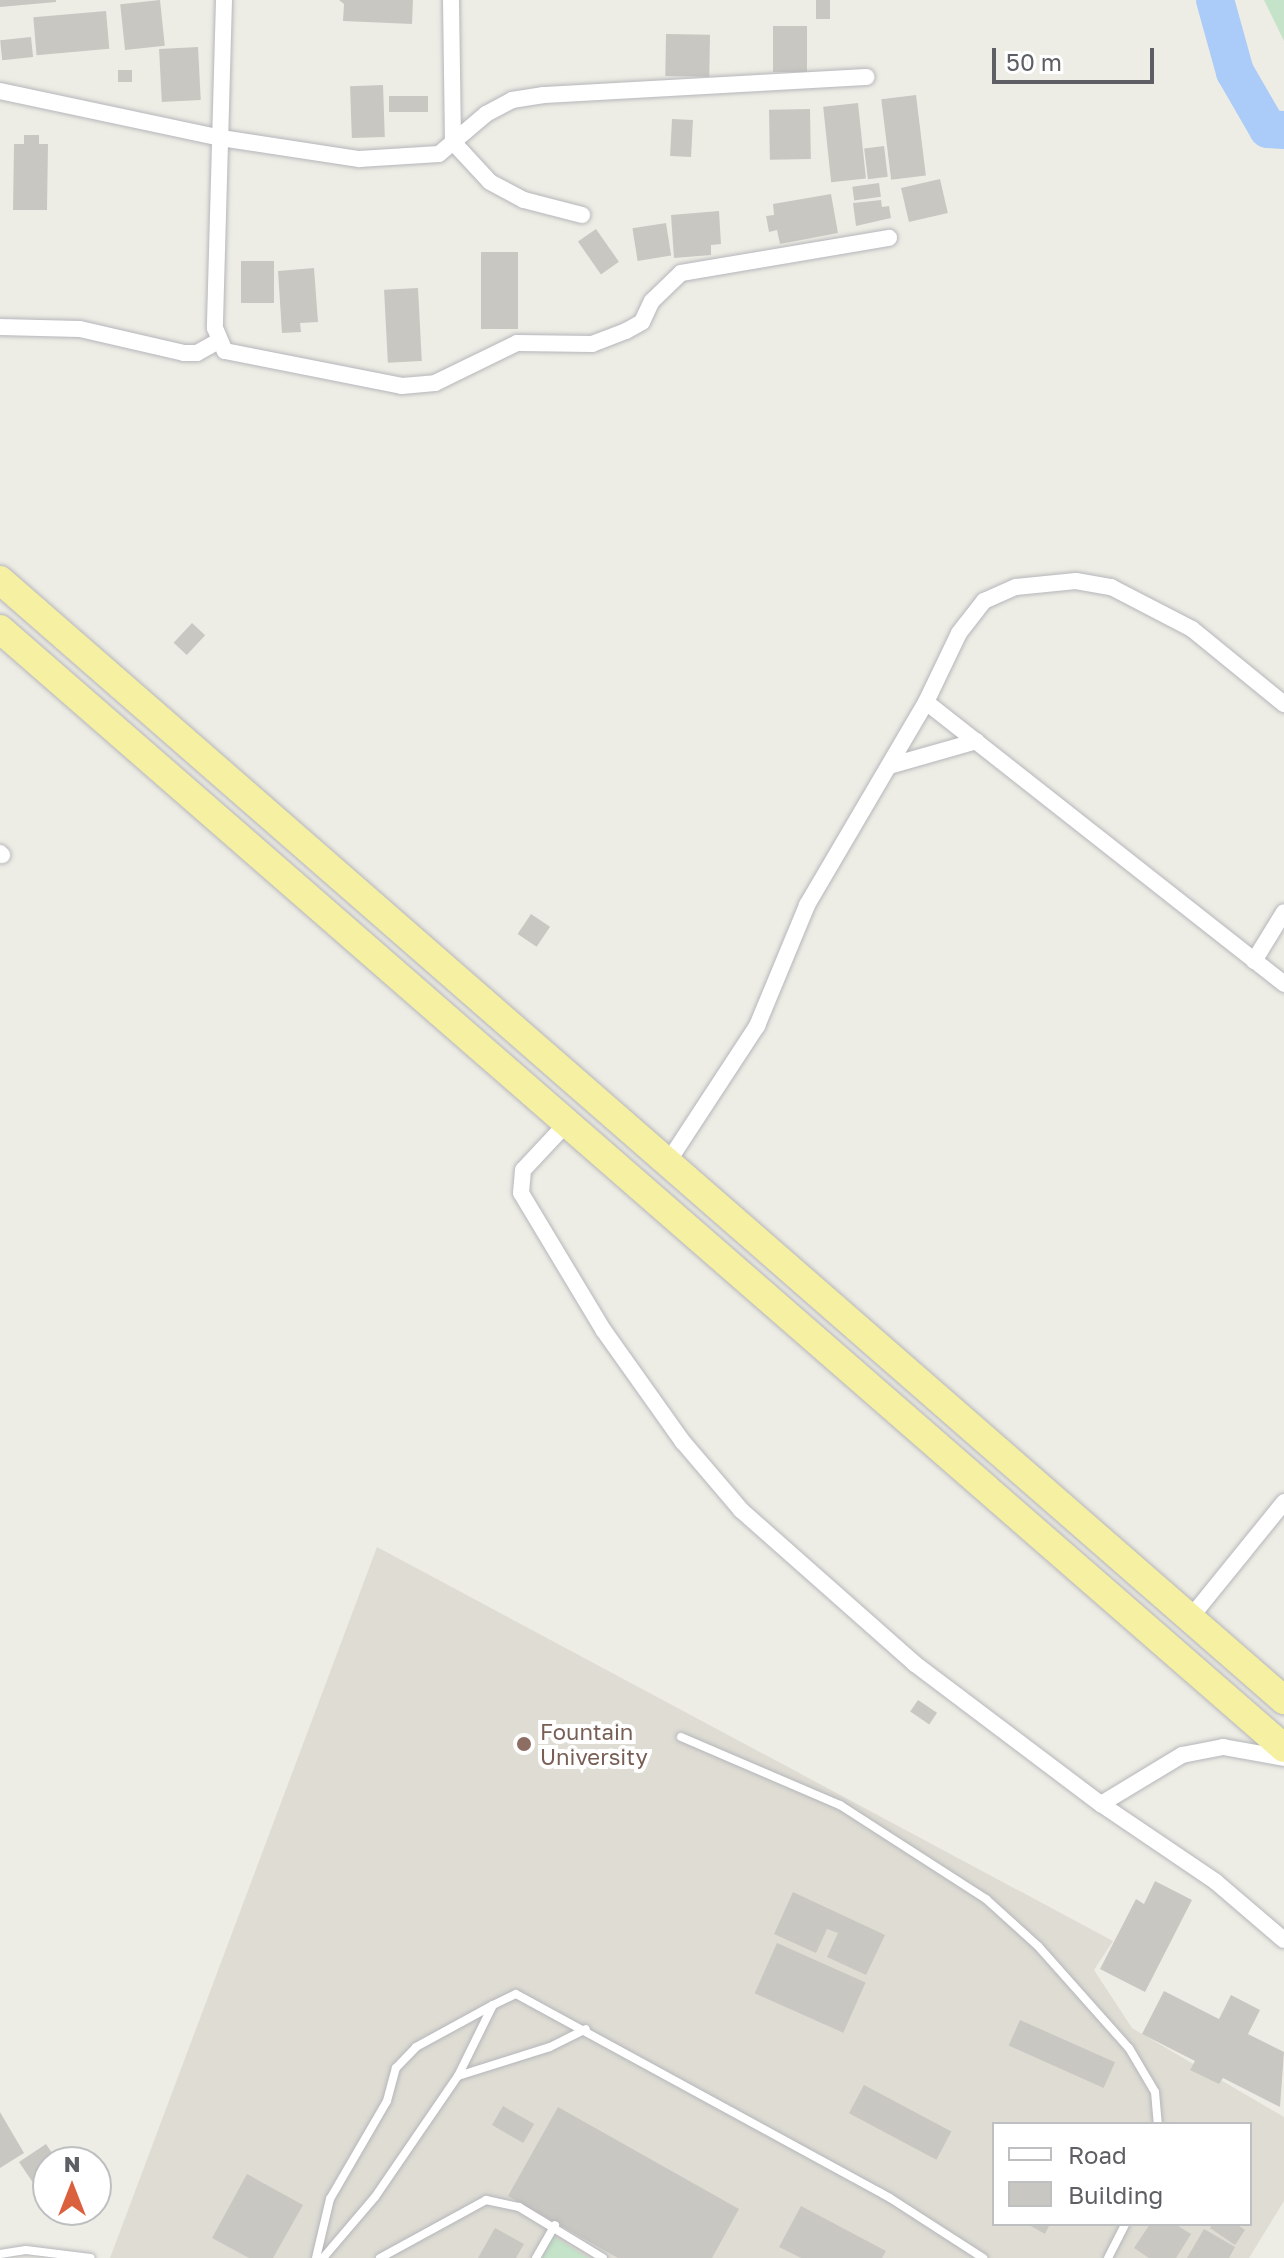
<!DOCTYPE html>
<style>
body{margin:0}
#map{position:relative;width:1284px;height:2258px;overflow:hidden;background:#eeede5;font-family:"Golos Text",sans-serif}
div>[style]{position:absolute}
.education>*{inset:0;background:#dedcd3}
.green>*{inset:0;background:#c4e3c8}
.river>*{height:38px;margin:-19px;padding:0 19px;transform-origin:19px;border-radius:19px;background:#abccf8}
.building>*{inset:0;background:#c9c7c2;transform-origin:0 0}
.roads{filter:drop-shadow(0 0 2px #b5b6bb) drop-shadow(0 0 2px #b5b6bb)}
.service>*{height:8px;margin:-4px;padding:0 4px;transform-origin:4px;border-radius:4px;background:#fff}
.minor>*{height:16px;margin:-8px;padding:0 8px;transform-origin:8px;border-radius:8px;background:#fff}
.trunk>*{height:28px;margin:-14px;padding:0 14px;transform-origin:14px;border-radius:14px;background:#f6f0a3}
.dots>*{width:22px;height:22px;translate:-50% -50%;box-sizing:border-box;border:4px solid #fff;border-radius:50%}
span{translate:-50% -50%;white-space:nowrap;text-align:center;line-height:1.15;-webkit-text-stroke:8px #fff;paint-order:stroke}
.education-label{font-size:22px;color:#785e54}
.left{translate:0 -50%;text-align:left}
.legend{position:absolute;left:992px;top:2122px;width:260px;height:104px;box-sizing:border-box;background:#fff;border:2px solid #bebfc1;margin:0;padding:10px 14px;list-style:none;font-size:24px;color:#5d5f64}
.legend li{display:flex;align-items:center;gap:16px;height:40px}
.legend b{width:40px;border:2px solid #bebfc1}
.north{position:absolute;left:32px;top:2146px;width:80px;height:80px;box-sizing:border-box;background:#fff;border:2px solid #bebfc1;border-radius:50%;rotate:0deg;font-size:22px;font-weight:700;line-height:32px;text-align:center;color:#5d5f64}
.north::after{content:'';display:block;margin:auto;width:28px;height:36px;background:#da603e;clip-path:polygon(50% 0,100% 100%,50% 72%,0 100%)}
.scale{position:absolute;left:992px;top:48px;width:162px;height:36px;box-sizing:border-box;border:4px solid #5d5f64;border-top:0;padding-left:10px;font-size:24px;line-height:28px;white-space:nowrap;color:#5d5f64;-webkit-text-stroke:6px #fff;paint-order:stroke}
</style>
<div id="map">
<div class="education">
<div style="clip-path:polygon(evenodd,377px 1547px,1113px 1941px,1094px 1970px,1132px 2028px,1284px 2117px,1284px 2201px,1249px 2258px,110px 2258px,377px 1547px,994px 2124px,1250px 2124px,1250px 2224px,994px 2224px,994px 2124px)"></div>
</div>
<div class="green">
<div style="clip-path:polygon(1264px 0,1284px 0,1284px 41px)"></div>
<div style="clip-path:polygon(553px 2236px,588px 2258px,542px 2258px)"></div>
</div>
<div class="river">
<div style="left:1215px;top:0;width:75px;rotate:74.5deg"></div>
<div style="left:1235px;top:72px;width:66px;rotate:59.9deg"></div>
<div style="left:1268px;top:129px;width:16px;rotate:4deg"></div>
</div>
<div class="building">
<div style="clip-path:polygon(0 0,56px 0,56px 2px,0 7px)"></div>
<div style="left:160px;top:0;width:46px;height:40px;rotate:84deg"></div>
<div style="clip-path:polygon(339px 0,413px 0,412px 24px,343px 21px,344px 4px)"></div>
<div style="left:816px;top:0;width:14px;height:19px"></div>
<div style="left:106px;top:11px;width:38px;height:73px;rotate:85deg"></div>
<div style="left:773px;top:26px;width:34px;height:46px"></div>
<div style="left:666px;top:34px;width:44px;height:42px;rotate:1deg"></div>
<div style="left:31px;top:37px;width:20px;height:31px;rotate:84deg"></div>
<div style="left:198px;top:47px;width:53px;height:39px;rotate:87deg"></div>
<div style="left:118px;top:70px;width:14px;height:12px"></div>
<div style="left:383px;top:85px;width:52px;height:33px;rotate:88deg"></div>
<div style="left:916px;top:95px;width:81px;height:35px;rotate:83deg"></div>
<div style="left:389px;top:96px;width:39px;height:16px"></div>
<div style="left:858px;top:103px;width:76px;height:35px;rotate:84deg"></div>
<div style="left:810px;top:109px;width:50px;height:41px;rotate:89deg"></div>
<div style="left:672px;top:119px;width:21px;height:37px;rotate:3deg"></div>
<div style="clip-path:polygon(24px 135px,39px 135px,39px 144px,48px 144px,47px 210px,13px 210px,14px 144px,24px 144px)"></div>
<div style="left:884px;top:146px;width:31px;height:20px;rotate:83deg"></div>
<div style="left:940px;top:179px;width:35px;height:40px;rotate:77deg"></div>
<div style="left:879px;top:183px;width:14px;height:27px;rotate:82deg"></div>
<div style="clip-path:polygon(831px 194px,838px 233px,780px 244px,777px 230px,769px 232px,766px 216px,774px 215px,773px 204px)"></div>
<div style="clip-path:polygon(881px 200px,882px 207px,889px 206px,891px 218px,856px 226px,853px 203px)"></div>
<div style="clip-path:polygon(719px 211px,721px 244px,711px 245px,711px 255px,674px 258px,671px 215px)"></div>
<div style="left:666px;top:223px;width:33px;height:34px;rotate:81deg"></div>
<div style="left:596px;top:229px;width:40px;height:22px;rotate:55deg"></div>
<div style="left:481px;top:252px;width:37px;height:77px"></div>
<div style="left:241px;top:261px;width:33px;height:42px"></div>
<div style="clip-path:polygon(314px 268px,318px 322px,300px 323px,301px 332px,282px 333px,278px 271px)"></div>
<div style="left:418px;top:288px;width:73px;height:34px;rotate:87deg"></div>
<div style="left:192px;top:623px;width:18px;height:27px;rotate:43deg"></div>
<div style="left:531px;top:914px;width:23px;height:24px;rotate:34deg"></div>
<div style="left:918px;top:1700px;width:23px;height:14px;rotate:34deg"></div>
<div style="clip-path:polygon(1155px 1881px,1192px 1900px,1145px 1992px,1100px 1969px,1136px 1899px,1144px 1904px)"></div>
<div style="clip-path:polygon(793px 1892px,885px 1935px,866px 1975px,827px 1957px,838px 1933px,827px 1929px,816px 1953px,774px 1934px)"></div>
<div style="left:777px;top:1943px;width:97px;height:55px;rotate:24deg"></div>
<div style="clip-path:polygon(1164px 1991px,1219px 2019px,1231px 1995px,1260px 2010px,1248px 2034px,1284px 2052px,1280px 2107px,1223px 2078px,1219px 2084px,1190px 2070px,1195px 2061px,1142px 2034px)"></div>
<div style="left:1020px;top:2020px;width:104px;height:28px;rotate:24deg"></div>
<div style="left:864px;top:2085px;width:99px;height:32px;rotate:28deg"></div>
<div style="left:503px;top:2106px;width:36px;height:22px;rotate:30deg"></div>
<div style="clip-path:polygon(558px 2107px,739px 2209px,712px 2258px,618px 2258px,508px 2196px)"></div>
<div style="clip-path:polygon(0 2112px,24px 2153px,0 2168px)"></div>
<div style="clip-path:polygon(46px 2144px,58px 2162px,48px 2162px,48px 2205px,19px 2162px)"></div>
<div style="clip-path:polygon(247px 2174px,303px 2205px,273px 2258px,249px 2258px,212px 2238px)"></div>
<div style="clip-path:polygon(801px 2206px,886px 2251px,882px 2258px,801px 2258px,779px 2247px)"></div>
<div style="clip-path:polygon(1027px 2224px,1050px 2224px,1045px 2234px)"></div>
<div style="clip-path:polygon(1150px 2224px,1175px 2224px,1191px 2234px,1176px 2258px,1149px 2258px,1134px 2248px)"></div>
<div style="clip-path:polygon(1213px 2224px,1236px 2224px,1245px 2230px,1235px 2245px,1210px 2228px)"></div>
<div style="clip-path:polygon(495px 2228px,524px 2244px,516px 2258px,478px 2258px)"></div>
<div style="clip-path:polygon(1204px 2229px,1235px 2247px,1229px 2258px,1187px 2258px)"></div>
</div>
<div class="roads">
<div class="service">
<div style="left:681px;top:1737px;width:173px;rotate:23.2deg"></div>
<div style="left:840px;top:1805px;width:174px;rotate:32.8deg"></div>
<div style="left:986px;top:1899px;width:70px;rotate:42.1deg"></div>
<div style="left:1038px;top:1946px;width:137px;rotate:48.3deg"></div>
<div style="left:1129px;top:2048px;width:51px;rotate:59.4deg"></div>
<div style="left:1155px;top:2092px;width:32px;rotate:85deg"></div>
<div style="left:458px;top:2076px;width:96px;rotate:-17.5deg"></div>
<div style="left:550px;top:2047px;width:40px;rotate:-26.6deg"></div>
<div style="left:0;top:2254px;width:26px;rotate:-9deg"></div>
<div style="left:26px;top:2250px;width:65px;rotate:7deg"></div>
<div style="left:316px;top:2258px;width:61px;rotate:-76.7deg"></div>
<div style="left:330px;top:2199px;width:113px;rotate:-59.8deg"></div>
<div style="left:387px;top:2101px;width:34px;rotate:-75deg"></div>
<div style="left:396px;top:2068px;width:29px;rotate:-46deg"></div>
<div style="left:416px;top:2047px;width:88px;rotate:-28.6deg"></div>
<div style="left:323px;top:2258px;width:80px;rotate:-49.6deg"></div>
<div style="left:375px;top:2197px;width:147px;rotate:-55.6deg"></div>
<div style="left:458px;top:2076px;width:79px;rotate:-63.8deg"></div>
<div style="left:493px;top:2005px;width:25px;rotate:-26deg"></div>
<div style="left:516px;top:1994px;width:426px;rotate:28.6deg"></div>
<div style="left:890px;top:2198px;width:111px;rotate:32.8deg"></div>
<div style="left:380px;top:2258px;width:121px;rotate:-28.7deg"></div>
<div style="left:486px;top:2200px;width:34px;rotate:12deg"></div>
<div style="left:519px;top:2207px;width:98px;rotate:31.3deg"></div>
<div style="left:536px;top:2258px;width:38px;rotate:-60deg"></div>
<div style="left:1108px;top:2258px;width:38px;rotate:-63deg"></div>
</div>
<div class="minor">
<div style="left:224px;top:0;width:328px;rotate:91.6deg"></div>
<div style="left:215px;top:328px;width:25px;rotate:67deg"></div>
<div style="left:225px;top:351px;width:180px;rotate:11.2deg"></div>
<div style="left:402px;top:386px;width:33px;rotate:-5deg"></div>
<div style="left:435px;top:383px;width:91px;rotate:-26deg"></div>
<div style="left:517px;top:343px;width:75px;rotate:0.8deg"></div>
<div style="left:592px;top:344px;width:36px;rotate:-21deg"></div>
<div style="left:626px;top:331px;width:18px;rotate:-29deg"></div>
<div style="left:642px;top:322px;width:23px;rotate:-65deg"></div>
<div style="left:652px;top:301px;width:40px;rotate:-44deg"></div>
<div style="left:681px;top:273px;width:211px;rotate:-9.6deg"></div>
<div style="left:451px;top:0;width:142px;rotate:89.2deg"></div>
<div style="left:453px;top:142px;width:54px;rotate:47.2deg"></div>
<div style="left:490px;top:182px;width:38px;rotate:28deg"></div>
<div style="left:524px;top:200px;width:60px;rotate:14.5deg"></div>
<div style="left:0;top:91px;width:226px;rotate:12deg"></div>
<div style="left:221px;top:138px;width:140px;rotate:8.7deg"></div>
<div style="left:359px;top:159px;width:80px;rotate:-3.6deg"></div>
<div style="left:439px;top:154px;width:62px;rotate:-40.4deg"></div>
<div style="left:486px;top:114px;width:30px;rotate:-28deg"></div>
<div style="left:512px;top:100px;width:32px;rotate:-9deg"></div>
<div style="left:544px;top:95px;width:323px;rotate:-3.2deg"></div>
<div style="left:0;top:327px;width:80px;rotate:1.4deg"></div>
<div style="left:80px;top:329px;width:107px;rotate:13deg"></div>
<div style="left:184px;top:353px;width:13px"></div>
<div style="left:197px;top:353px;width:23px;rotate:-29deg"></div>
<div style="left:926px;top:702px;width:456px;rotate:38.2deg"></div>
<div style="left:889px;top:766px;width:91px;rotate:-15.9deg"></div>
<div style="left:0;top:853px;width:3px;rotate:45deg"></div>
<div style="left:1254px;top:961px;width:57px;rotate:-58.5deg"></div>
<div style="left:567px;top:1123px;width:64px;rotate:133.1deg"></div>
<div style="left:523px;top:1170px;width:23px;rotate:95deg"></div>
<div style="left:521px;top:1193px;width:161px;rotate:59deg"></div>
<div style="left:604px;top:1331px;width:136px;rotate:54.6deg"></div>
<div style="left:683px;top:1442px;width:89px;rotate:49.5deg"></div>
<div style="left:741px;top:1510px;width:232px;rotate:41.5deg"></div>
<div style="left:915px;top:1664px;width:233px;rotate:37deg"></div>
<div style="left:1101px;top:1804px;width:139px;rotate:34.1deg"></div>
<div style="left:1216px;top:1882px;width:89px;rotate:40.5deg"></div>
<div style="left:668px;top:1162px;width:163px;rotate:-56.8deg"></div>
<div style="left:757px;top:1026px;width:131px;rotate:-67.5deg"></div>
<div style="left:807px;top:905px;width:235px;rotate:-59.6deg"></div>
<div style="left:926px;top:702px;width:76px;rotate:-64.4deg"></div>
<div style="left:959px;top:633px;width:41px;rotate:-52deg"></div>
<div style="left:984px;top:601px;width:35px;rotate:-24deg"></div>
<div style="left:1016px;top:587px;width:60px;rotate:-5.7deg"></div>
<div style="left:1076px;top:581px;width:36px;rotate:10deg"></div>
<div style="left:1111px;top:587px;width:91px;rotate:27.4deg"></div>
<div style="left:1192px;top:629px;width:119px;rotate:39.2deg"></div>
<div style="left:1191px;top:1617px;width:148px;rotate:-51deg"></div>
<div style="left:1101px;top:1804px;width:95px;rotate:-31.2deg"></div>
<div style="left:1182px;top:1755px;width:42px;rotate:-11deg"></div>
<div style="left:1223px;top:1747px;width:62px;rotate:10.2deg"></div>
</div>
<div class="trunk">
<div style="left:0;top:580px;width:1704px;rotate:41.1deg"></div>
<div style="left:0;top:629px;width:1703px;rotate:41.07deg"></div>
</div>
</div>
<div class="dots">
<div style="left:524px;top:1744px;background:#8d6e63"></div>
</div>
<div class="education-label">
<span class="left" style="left:540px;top:1744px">Fountain<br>University</span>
</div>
<ul class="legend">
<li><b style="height:10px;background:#fff"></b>Road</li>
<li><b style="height:22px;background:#c9c7c2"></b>Building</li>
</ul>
<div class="north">N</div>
<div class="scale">50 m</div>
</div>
